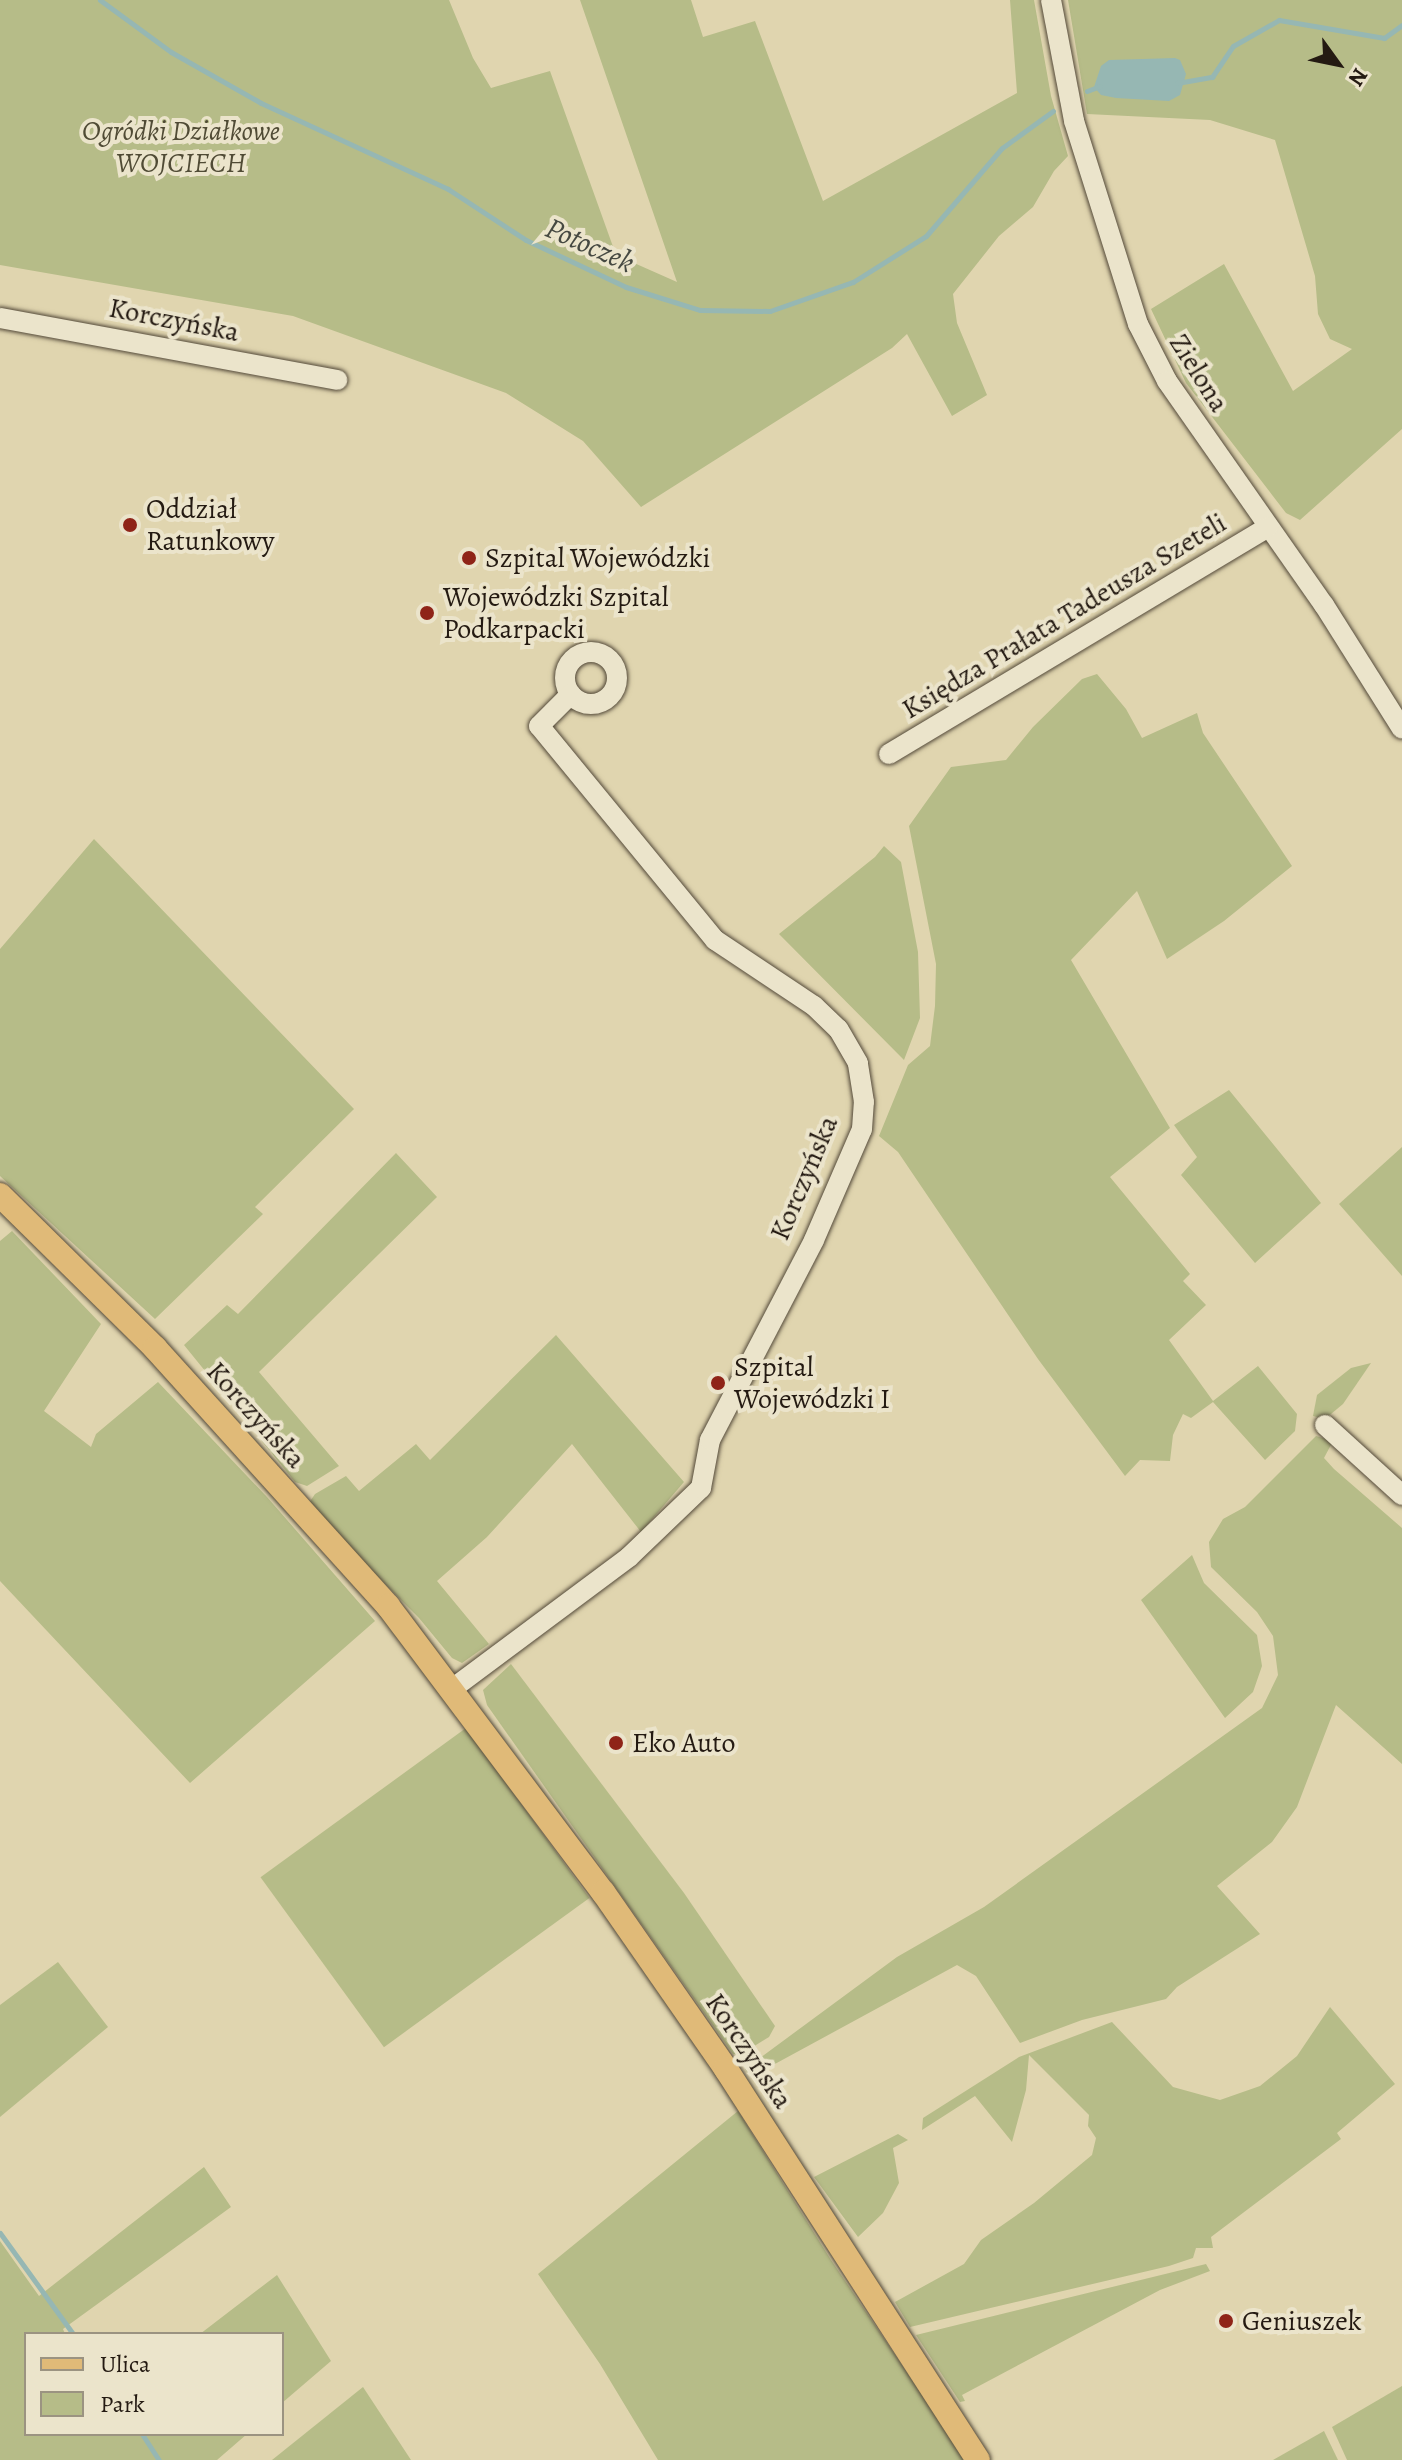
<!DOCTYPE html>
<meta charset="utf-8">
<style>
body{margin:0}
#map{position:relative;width:1402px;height:2460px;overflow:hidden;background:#e0d5af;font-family:Alegreya,serif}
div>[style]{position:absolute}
.green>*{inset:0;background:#b6bc88;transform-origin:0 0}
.water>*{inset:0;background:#96b7b3}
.stream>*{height:5px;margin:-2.5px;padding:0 2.5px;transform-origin:2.5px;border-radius:2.5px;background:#96b7b3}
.roads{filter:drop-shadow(0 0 2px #534939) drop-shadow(0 0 2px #534939)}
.minor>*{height:20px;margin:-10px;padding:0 10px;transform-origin:10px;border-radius:10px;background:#ebe4cb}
.minor>.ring{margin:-10px;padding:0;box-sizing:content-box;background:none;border:20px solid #ebe4cb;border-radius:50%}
.major>*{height:24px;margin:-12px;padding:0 12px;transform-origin:12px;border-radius:12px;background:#e0ba78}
.dots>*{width:22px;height:22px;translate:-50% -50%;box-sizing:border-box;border:4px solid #ebe4cb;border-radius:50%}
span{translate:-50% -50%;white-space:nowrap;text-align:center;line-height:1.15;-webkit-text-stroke:8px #ebe4cb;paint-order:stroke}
.park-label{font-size:28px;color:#504b35;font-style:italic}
.street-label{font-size:28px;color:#241a12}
.poi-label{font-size:28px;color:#241a12}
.left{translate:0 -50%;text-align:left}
.water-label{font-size:30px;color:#464942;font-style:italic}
.legend{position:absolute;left:24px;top:2332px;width:260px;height:104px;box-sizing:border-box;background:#ebe4cb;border:2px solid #9b9381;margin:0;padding:10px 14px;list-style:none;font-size:24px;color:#241a12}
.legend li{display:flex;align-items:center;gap:16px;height:40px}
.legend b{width:40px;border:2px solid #9b9381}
.north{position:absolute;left:1298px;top:24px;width:80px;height:80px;-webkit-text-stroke:6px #ebe4cb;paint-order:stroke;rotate:123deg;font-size:22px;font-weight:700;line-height:32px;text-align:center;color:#241a12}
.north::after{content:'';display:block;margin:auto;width:28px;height:36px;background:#241a12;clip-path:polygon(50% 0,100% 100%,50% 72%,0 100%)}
</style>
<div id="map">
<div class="green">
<div style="clip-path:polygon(0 0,449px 0,473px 58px,491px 88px,550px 71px,616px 255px,677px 282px,580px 0,691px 0,703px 37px,755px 21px,823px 201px,1017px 93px,1010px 0,1034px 0,1051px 96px,1068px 156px,1054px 171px,1033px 207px,999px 236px,953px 294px,957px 323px,987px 395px,952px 416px,907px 334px,892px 348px,641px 507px,583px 441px,506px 393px,293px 316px,0 265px)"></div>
<div style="clip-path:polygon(1068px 0,1402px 0,1402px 429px,1300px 520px,1286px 513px,1186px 383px,1151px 309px,1224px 264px,1293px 391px,1352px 349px,1330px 339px,1318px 314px,1315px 276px,1275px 140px,1210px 120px,1087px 114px)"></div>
<div style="clip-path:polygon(1097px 674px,1126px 709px,1142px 738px,1197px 713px,1203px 733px,1292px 866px,1224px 921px,1167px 959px,1137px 891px,1071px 960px,1170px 1128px,1110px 1177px,1190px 1274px,1183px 1281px,1206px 1305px,1169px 1340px,1213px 1401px,1258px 1366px,1297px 1414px,1295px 1431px,1265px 1460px,1213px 1402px,1191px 1418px,1183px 1414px,1173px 1435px,1170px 1461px,1140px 1460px,1125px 1476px,1038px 1359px,898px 1152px,879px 1136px,908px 1065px,930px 1046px,935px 1006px,936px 964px,909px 826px,951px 767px,1006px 760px,1033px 727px,1082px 679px)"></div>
<div style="clip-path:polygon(94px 839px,354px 1109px,255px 1207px,263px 1214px,155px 1319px,0 1176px,0 949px)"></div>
<div style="clip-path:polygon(884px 846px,901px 862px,918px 952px,920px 1018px,904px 1060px,779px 934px,875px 857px)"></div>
<div style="clip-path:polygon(1229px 1090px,1321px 1203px,1255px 1263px,1181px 1175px,1197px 1157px,1174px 1125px)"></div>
<div style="clip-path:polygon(1402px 1147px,1402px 1276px,1339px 1204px)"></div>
<div style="clip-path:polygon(396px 1153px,437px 1197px,259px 1372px,339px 1466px,307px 1486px,295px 1482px,184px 1345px,227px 1305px,238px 1314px)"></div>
<div style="clip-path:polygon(12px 1231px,101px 1324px,44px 1411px,91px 1447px,96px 1434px,158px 1382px,267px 1497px,375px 1621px,190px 1783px,0 1581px,0 1241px)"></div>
<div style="clip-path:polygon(556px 1335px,684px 1482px,641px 1532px,572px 1444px,487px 1537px,437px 1581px,489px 1644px,462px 1663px,452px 1658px,419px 1618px,307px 1506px,315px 1494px,346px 1476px,359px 1491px,416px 1444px,430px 1460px)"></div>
<div style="clip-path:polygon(1371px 1363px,1343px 1404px,1325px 1419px,1313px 1416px,1317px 1395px,1351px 1368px)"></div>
<div style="clip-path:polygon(1316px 1436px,1333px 1441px,1324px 1458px,1334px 1469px,1402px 1528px,1402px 1764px,1336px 1705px,1297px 1807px,1272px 1842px,1217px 1886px,1260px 1934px,1177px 1987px,1166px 1999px,1082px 2020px,1020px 2043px,976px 1976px,957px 1965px,751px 2077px,745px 2069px,897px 1957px,984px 1907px,1262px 1708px,1278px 1675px,1273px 1636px,1257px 1612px,1211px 1567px,1209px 1542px,1223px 1519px,1245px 1507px)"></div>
<div style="clip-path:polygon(1192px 1555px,1204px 1583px,1257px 1635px,1262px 1666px,1253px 1692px,1225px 1718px,1141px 1600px)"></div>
<div style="clip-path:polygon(511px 1664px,684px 1893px,775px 2026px,769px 2037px,740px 2055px,733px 2054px,487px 1705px,483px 1690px)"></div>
<div style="left:466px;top:1728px;width:210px;height:254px;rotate:54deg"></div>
<div style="clip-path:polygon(58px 1962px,108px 2027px,0 2117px,0 2005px)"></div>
<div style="clip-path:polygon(1330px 2007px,1395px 2084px,1337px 2133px,1341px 2139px,1211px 2237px,1213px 2248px,1196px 2248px,1193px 2258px,1169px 2266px,910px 2327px,895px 2302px,964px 2264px,981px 2240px,1034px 2203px,1092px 2155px,1096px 2138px,1088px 2126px,1089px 2115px,1029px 2055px,1026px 2090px,1012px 2142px,975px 2096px,922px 2130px,923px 2118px,1019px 2057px,1112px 2022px,1173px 2087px,1220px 2100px,1260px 2086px,1297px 2056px)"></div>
<div style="clip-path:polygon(738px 2111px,831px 2260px,966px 2460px,658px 2460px,600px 2364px,538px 2274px)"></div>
<div style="clip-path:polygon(898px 2134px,908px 2140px,893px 2148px,899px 2183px,883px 2213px,858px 2237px,814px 2177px)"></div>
<div style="clip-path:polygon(204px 2167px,231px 2207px,63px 2329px,65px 2334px,26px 2334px,26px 2434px,247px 2434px,217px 2460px,0 2460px,0 2241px,39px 2296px)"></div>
<div style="clip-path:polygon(1206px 2264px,1210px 2271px,1160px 2290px,962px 2395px,965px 2401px,960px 2402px,916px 2335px)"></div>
<div style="clip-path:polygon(277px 2275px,331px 2361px,282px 2403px,282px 2334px,200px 2334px)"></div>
<div style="clip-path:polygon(1402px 2386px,1402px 2460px,1347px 2460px,1332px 2427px)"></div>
<div style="clip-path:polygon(363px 2387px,411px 2460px,272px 2460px)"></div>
<div style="clip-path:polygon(1324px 2431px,1338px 2460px,1273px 2460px)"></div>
</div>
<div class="water">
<div style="clip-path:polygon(1175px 58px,1180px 60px,1186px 74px,1180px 95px,1169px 101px,1116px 98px,1101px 95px,1094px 87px,1101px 66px,1109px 60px)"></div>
</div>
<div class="stream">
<div style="left:100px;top:0;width:88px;rotate:36.2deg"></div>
<div style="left:171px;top:52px;width:103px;rotate:29.5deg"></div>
<div style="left:261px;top:103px;width:206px;rotate:24.7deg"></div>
<div style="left:448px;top:189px;width:93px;rotate:33.2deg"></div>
<div style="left:526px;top:240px;width:110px;rotate:25.2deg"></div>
<div style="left:626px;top:287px;width:77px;rotate:17.3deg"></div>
<div style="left:700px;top:310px;width:70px;rotate:0.8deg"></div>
<div style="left:770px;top:311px;width:88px;rotate:-19.3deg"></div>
<div style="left:853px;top:282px;width:86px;rotate:-32.2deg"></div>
<div style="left:926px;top:236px;width:116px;rotate:-49.2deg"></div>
<div style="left:1002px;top:148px;width:63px;rotate:-36deg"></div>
<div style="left:1177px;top:83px;width:36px;rotate:-10deg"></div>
<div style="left:1212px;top:77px;width:37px;rotate:-56deg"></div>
<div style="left:1233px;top:46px;width:53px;rotate:-29.5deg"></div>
<div style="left:1279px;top:20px;width:107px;rotate:9.7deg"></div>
<div style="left:1384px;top:38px;width:22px;rotate:-36deg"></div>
<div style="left:1087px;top:91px;width:14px;rotate:-21deg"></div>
<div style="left:0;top:2233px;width:125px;rotate:54.1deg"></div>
<div style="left:142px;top:2434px;width:31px;rotate:57deg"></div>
</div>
<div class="roads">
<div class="minor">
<div style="left:1051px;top:0;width:123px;rotate:79.2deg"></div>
<div style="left:1074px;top:121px;width:213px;rotate:72.5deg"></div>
<div style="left:1138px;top:324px;width:64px;rotate:63deg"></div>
<div style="left:1167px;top:381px;width:274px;rotate:55deg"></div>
<div style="left:1324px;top:605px;width:146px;rotate:57.8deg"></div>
<div style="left:0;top:318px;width:343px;rotate:10.4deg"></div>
<div class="ring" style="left:565px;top:652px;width:32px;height:32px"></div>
<div style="left:889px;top:754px;width:442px;rotate:-30.9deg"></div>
<div style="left:1325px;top:1425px;width:104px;rotate:42.3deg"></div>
<div style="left:452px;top:1689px;width:221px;rotate:-36.7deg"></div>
<div style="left:629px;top:1557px;width:100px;rotate:-43.8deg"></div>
<div style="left:701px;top:1488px;width:49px;rotate:-79.4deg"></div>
<div style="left:710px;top:1440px;width:225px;rotate:-62.5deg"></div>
<div style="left:814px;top:1240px;width:121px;rotate:-66.6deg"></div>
<div style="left:862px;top:1129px;width:27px;rotate:-86deg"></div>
<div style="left:864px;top:1102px;width:39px;rotate:-99deg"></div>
<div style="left:858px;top:1063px;width:39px;rotate:-120deg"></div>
<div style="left:838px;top:1029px;width:33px;rotate:-136deg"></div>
<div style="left:814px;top:1006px;width:119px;rotate:-146.3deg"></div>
<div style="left:715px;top:940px;width:277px;rotate:-129.4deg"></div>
<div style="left:539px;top:726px;width:45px;rotate:-45deg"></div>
</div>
<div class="major">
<div style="left:0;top:1195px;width:218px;rotate:44.6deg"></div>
<div style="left:155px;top:1348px;width:348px;rotate:47.9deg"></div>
<div style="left:388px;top:1606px;width:358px;rotate:53.1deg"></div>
<div style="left:603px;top:1892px;width:216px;rotate:55.2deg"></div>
<div style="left:726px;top:2069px;width:465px;rotate:57.2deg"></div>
</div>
</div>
<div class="dots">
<div style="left:130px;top:525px;background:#8f2418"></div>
<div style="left:469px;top:558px;background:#8f2418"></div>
<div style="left:427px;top:613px;background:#8f2418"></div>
<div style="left:718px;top:1383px;background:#8f2418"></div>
<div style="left:616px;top:1743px;background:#8f2418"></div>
<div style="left:1226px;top:2321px;background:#8f2418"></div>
</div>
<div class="park-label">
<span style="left:181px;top:147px">Ogródki Działkowe<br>WOJCIECH</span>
</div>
<div class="street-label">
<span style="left:174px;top:320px;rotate:11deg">Korczyńska</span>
<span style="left:1199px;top:373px;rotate:58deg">Zielona</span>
<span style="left:1064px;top:616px;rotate:-31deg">Księdza Prałata Tadeusza Szeteli</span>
<span style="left:804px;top:1178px;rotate:-67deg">Korczyńska</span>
<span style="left:256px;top:1415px;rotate:48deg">Korczyńska</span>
<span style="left:749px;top:2051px;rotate:56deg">Korczyńska</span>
</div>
<div class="poi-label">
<span class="left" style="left:146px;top:525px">Oddział<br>Ratunkowy</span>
<span class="left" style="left:485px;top:558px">Szpital Wojewódzki</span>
<span class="left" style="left:443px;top:613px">Wojewódzki Szpital<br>Podkarpacki</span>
<span class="left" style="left:734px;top:1383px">Szpital<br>Wojewódzki I</span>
<span class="left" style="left:632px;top:1743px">Eko Auto</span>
<span class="left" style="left:1242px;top:2321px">Geniuszek</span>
</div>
<div class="water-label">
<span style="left:590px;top:245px;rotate:24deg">Potoczek</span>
</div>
<ul class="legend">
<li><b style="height:10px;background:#e0ba78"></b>Ulica</li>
<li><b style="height:22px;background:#b6bc88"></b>Park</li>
</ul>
<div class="north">N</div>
</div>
